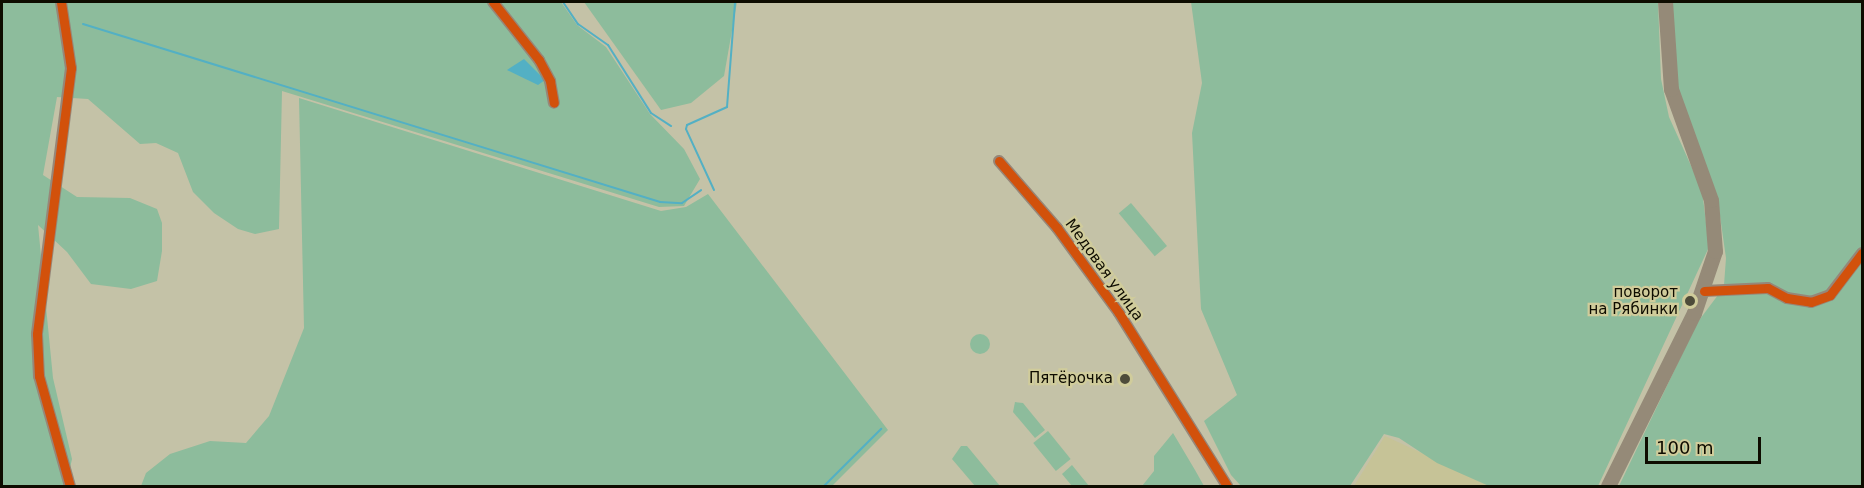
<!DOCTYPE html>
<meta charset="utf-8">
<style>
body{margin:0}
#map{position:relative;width:1864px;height:488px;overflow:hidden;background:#c4c2a7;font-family:"DejaVu Sans",sans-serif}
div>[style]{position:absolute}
.built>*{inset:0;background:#c6c397}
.green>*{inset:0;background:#8dbc9c;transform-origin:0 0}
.round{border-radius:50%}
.water>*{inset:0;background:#53b0c4}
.stream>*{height:2px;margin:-1px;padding:0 1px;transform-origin:1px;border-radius:1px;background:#53b0c4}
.minor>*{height:12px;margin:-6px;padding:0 6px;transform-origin:6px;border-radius:6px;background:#978678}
.major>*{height:15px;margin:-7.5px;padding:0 7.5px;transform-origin:7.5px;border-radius:7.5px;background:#958a78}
.cycleway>*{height:9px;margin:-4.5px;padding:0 4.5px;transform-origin:4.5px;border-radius:4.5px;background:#d2510b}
.dots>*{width:16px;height:16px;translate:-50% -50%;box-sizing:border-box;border:3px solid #d0cc9b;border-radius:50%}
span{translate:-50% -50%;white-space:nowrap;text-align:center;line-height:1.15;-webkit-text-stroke:4.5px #d0cc9b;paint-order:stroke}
.street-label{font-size:15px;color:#0e0c00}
.poi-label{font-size:15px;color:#0e0c00}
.right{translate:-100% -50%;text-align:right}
.frame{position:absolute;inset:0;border:3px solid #0e0c00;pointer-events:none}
.scale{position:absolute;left:1645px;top:437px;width:116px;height:27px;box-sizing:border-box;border:3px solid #0e0c00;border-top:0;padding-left:8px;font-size:18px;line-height:21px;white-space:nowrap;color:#0e0c00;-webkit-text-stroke:4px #d0cc9b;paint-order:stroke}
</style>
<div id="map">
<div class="built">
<div style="clip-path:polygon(1385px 436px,1493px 486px,1354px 486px)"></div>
</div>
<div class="green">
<div style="clip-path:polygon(2px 2px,561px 2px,577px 25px,606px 47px,650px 114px,684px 149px,700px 179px,684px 206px,659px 207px,282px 91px,279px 229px,255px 234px,238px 229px,214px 213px,193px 192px,178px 153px,156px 143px,140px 144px,88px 99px,57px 97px,43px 175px,77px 197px,130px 198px,157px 209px,162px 223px,162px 251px,157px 281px,131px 289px,91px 284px,67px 252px,38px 225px,53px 378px,72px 459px,66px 486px,2px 486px)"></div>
<div style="clip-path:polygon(584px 2px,737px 2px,724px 76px,691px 103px,661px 110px)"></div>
<div style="clip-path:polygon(1191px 2px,1658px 2px,1661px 79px,1669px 117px,1702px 190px,1709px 247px,1598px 486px,1489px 486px,1437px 463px,1399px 438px,1384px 434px,1350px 486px,1241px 486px,1231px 475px,1204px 421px,1237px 395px,1201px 309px,1192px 133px,1202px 83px)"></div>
<div style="clip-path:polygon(1671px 2px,1862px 2px,1862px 486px,1619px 486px,1697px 323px,1721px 291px,1733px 289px,1809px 300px,1724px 285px,1726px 258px,1717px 195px,1679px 96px)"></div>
<div style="clip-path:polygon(299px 98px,661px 211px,686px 207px,708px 194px,888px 430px,832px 486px,141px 486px,146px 473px,170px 454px,210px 441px,246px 443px,269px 416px,304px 328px)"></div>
<div style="left:1131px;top:203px;width:56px;height:16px;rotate:50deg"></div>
<div class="round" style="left:970px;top:334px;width:20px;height:20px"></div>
<div style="clip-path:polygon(1015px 402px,1023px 403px,1045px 430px,1035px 438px,1013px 412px)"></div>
<div style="left:1048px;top:431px;width:36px;height:19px;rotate:51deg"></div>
<div style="clip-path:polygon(1173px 433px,1195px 470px,1204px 486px,1142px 486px,1154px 471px,1154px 456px)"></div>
<div style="clip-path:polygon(961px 446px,967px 446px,1000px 486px,975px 486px,952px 459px)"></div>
<div style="clip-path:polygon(1072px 465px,1089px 486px,1072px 486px,1062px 474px)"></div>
</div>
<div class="water">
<div style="clip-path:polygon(524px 59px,545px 80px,538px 85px,507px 70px)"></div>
</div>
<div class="stream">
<div style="left:563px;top:2px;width:27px;rotate:56deg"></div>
<div style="left:578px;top:24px;width:37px;rotate:35deg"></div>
<div style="left:608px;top:45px;width:80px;rotate:57.7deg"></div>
<div style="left:651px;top:113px;width:24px;rotate:33deg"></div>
<div style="left:83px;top:24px;width:604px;rotate:17.14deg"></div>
<div style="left:660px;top:202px;width:22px;rotate:3deg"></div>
<div style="left:682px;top:203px;width:23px;rotate:-34deg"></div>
<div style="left:714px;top:190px;width:67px;rotate:-114.7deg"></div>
<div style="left:686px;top:129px;width:4px;rotate:-76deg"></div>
<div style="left:687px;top:125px;width:44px;rotate:-24.2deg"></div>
<div style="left:727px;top:107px;width:105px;rotate:-85.6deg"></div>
<div style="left:824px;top:486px;width:81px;rotate:-45deg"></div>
</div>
<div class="minor">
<div style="left:61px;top:2px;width:67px;rotate:81.4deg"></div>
<div style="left:71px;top:68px;width:268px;rotate:97.3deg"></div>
<div style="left:37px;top:334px;width:42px;rotate:87.3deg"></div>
<div style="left:39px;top:376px;width:114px;rotate:74.3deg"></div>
<div style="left:493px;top:2px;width:74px;rotate:51.6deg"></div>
<div style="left:539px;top:60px;width:24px;rotate:62deg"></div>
<div style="left:550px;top:81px;width:22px;rotate:80deg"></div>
<div style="left:999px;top:161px;width:89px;rotate:49.1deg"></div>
<div style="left:1057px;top:228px;width:105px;rotate:53.9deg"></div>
<div style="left:1119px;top:313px;width:204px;rotate:58deg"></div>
<div style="left:1704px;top:291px;width:64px;rotate:-2.7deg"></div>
<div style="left:1768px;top:288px;width:21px;rotate:28deg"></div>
<div style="left:1787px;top:298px;width:24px;rotate:9deg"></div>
<div style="left:1811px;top:302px;width:20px;rotate:-20deg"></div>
<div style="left:1830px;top:295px;width:53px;rotate:-52.7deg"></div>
</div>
<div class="major">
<div style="left:1608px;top:486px;width:193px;rotate:-63.6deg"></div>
<div style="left:1694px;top:313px;width:65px;rotate:-71.3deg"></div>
<div style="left:1715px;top:251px;width:51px;rotate:-94.5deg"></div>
<div style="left:1711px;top:200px;width:118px;rotate:-109.8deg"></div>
<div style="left:1671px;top:89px;width:87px;rotate:-93.9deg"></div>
</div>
<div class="cycleway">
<div style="left:61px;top:2px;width:67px;rotate:81.4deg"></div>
<div style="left:71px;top:68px;width:268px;rotate:97.3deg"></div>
<div style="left:37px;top:334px;width:42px;rotate:87.3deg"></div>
<div style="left:39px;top:376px;width:114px;rotate:74.3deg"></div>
<div style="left:493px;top:2px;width:74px;rotate:51.6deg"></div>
<div style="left:539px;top:60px;width:24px;rotate:62deg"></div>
<div style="left:550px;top:81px;width:22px;rotate:80deg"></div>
<div style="left:999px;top:161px;width:89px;rotate:49.1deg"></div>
<div style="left:1057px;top:228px;width:105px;rotate:53.9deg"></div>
<div style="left:1119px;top:313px;width:204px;rotate:58deg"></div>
<div style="left:1704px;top:291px;width:64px;rotate:-2.7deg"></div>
<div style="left:1768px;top:288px;width:21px;rotate:28deg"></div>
<div style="left:1787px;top:298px;width:24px;rotate:9deg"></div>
<div style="left:1811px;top:302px;width:20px;rotate:-20deg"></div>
<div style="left:1830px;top:295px;width:53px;rotate:-52.7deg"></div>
</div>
<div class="dots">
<div style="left:1690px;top:301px;background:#4e4c3a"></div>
<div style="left:1125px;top:379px;background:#4e4c3a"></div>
</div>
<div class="street-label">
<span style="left:1104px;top:270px;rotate:54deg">Медовая улица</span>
</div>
<div class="poi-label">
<span class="right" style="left:1678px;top:301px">поворот<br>на Рябинки</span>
<span class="right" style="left:1113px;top:379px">Пятёрочка</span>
</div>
<div class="frame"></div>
<div class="scale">100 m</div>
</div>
